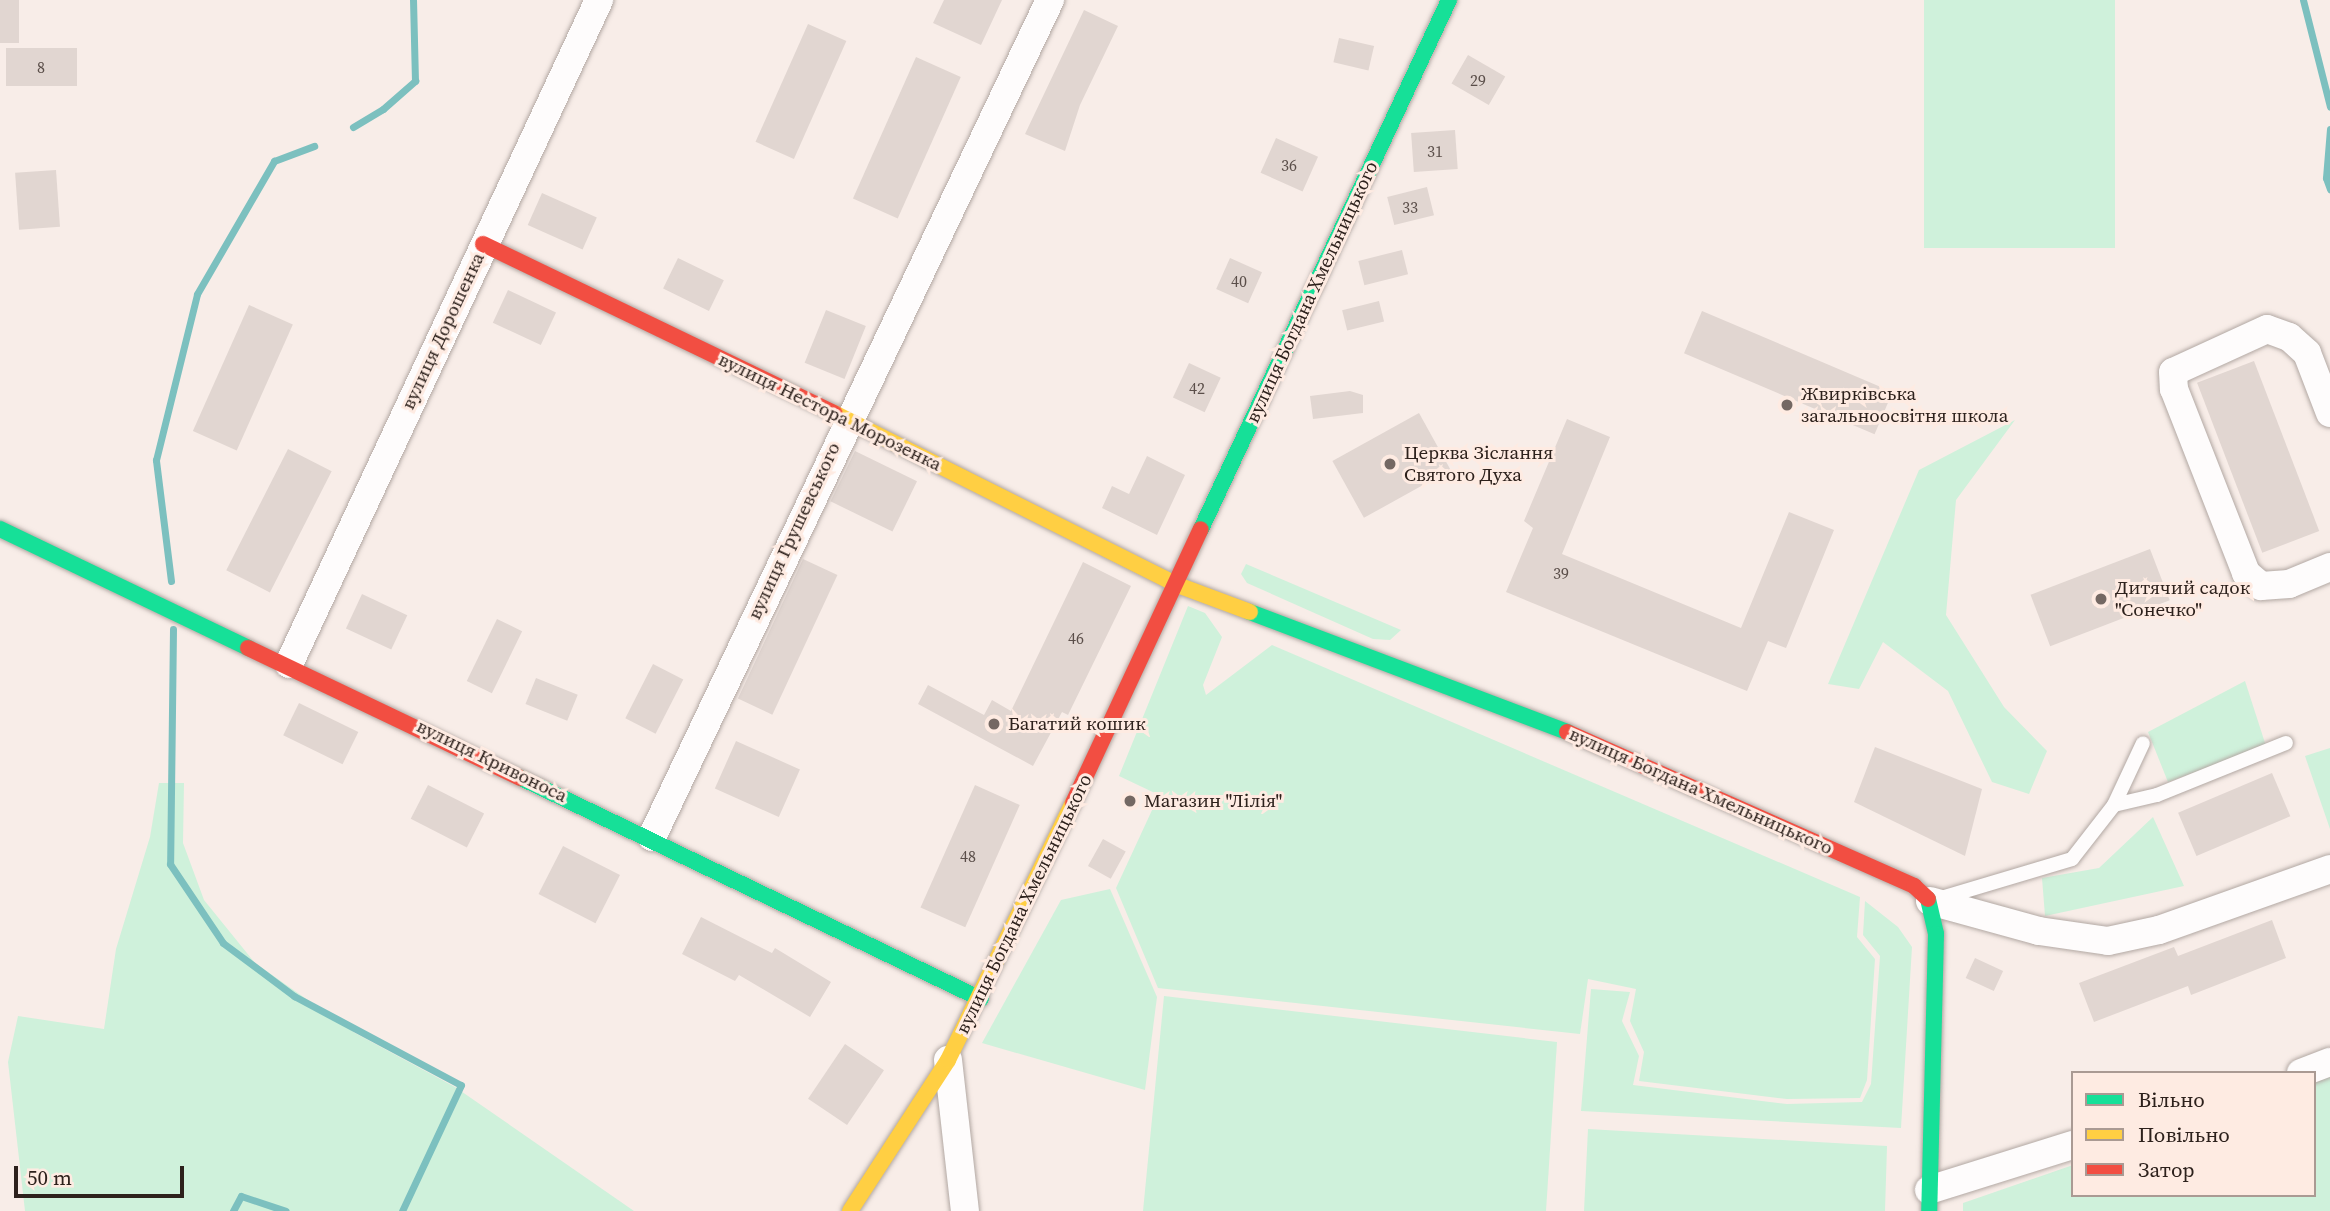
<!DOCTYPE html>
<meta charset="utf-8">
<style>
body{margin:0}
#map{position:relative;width:2330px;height:1211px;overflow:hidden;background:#f8ede8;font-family:"Source Serif 4",serif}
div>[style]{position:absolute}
.green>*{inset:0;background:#cff1db;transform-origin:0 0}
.stream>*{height:7px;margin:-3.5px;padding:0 3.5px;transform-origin:3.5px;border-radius:3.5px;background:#7cc0bf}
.building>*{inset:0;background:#e1d6d1;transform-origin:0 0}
.roads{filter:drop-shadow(0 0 2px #b2a8a3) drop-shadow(0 0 2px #b2a8a3)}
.lane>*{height:14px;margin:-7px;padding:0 7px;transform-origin:7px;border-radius:7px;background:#fefcfc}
.street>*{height:28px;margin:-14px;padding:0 14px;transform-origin:14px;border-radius:14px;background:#fefcfc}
.fast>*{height:16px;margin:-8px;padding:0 8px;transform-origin:8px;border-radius:8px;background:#16e098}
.slow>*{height:16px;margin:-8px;padding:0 8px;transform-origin:8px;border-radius:8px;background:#ffcf43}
.jam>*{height:16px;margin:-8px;padding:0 8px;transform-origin:8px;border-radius:8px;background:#f24e42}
.dots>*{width:19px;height:19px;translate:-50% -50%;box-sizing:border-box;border:4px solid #feebe2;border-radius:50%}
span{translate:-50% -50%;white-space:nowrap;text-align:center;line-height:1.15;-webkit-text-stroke:6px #feebe2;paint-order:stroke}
.number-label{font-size:16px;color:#5a4e49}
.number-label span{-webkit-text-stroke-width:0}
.street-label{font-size:19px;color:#2d211c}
.poi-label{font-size:19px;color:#2d211c}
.left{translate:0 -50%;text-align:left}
.legend{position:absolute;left:2071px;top:1071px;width:245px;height:126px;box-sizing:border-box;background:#feebe2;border:2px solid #aa9a93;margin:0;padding:9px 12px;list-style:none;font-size:21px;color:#2d211c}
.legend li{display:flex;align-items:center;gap:14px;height:35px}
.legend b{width:35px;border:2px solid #aa9a93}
.scale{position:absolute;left:14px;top:1166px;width:170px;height:32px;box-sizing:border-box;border:4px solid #2d211c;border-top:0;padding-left:9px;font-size:21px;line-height:24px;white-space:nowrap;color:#2d211c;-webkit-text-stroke:5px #feebe2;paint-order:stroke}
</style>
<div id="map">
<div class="green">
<div style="left:1924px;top:0;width:191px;height:248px"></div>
<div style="clip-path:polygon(2015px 420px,1956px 500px,1946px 615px,2004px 707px,2047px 751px,2029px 794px,1992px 782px,1948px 691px,1883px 642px,1859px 689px,1828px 684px,1919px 470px)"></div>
<div style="clip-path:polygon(1246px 564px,1401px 630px,1390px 640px,1373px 639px,1247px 583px,1241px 574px)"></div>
<div style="clip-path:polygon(1188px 606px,1205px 613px,1222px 637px,1203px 685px,1206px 695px,1272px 645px,1860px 897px,1857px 937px,1875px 959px,1867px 1080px,1860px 1098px,1787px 1099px,1639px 1081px,1644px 1052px,1630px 1021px,1636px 989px,1588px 979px,1580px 1034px,1158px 988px,1116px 888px,1159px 795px,1119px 776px)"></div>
<div style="clip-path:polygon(2245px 681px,2266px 746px,2168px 782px,2148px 732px)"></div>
<div style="clip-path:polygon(2330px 748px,2330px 829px,2305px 756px)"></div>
<div style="clip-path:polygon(159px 783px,184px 783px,183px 843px,204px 900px,255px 963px,355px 1033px,455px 1087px,634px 1211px,25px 1211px,8px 1062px,18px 1016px,104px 1029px,116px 949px,150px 837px)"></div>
<div style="clip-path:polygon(2153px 817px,2184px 886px,2045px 916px,2042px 878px,2099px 868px)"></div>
<div style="clip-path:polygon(1110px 889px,1157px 997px,1145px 1090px,982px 1043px,1061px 900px)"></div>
<div style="clip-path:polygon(1865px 901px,1898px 927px,1912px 947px,1901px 1128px,1581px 1111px,1591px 989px,1630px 992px,1622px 1021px,1639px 1056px,1633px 1085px,1787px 1104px,1862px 1102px,1871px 1084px,1880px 956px,1863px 935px)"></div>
<div style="clip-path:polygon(1164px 996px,1557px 1042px,1546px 1211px,1143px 1211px)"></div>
<div style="clip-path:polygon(2330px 1077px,2330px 1211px,1963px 1211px,1963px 1203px,2073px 1165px,2073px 1195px,2314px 1195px,2314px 1082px)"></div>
<div style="clip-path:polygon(1588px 1129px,1887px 1146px,1885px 1211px,1584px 1211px)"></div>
</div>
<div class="stream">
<div style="left:2303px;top:0;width:110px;rotate:75.8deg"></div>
<div style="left:353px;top:127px;width:35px;rotate:-31deg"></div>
<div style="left:383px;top:109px;width:43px;rotate:-41.2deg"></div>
<div style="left:415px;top:81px;width:81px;rotate:-91.4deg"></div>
<div style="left:2330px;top:129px;width:49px;rotate:94.7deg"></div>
<div style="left:2326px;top:178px;width:12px;rotate:70deg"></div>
<div style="left:171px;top:581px;width:122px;rotate:-97.1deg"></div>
<div style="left:156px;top:460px;width:171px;rotate:-76.1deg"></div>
<div style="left:197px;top:294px;width:154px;rotate:-59.9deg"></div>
<div style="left:274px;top:161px;width:43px;rotate:-20.6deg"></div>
<div style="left:173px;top:629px;width:235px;rotate:90.7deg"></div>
<div style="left:170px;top:864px;width:95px;rotate:56.1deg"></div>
<div style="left:223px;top:943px;width:89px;rotate:36.7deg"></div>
<div style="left:294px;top:996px;width:189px;rotate:28.1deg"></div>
<div style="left:461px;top:1085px;width:139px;rotate:115.1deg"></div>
<div style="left:233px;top:1211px;width:17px;rotate:-62deg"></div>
<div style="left:241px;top:1196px;width:47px;rotate:18.4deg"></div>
</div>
<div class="building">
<div style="left:0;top:0;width:19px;height:43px"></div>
<div style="clip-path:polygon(944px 0,1002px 0,981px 45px,933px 23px)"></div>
<div style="clip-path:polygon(1084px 10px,1118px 26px,1080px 105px,1065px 151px,1025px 134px)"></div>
<div style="left:808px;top:24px;width:42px;height:129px;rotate:24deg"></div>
<div style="left:1339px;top:38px;width:36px;height:25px;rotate:13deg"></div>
<div style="left:77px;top:48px;width:38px;height:71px;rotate:90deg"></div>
<div style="left:1468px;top:55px;width:43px;height:33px;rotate:30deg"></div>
<div style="left:916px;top:57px;width:49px;height:155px;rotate:24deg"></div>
<div style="left:1455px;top:130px;width:39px;height:44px;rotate:86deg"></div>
<div style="left:1276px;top:138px;width:46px;height:38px;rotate:24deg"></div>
<div style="left:56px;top:170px;width:57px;height:41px;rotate:86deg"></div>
<div style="left:1427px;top:187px;width:29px;height:41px;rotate:76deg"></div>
<div style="left:542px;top:193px;width:60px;height:35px;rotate:24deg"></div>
<div style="left:1402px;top:250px;width:25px;height:45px;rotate:76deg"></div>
<div style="left:678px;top:258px;width:51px;height:34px;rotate:26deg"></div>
<div style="left:1230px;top:258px;width:35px;height:34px;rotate:24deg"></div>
<div style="left:508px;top:290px;width:53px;height:36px;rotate:25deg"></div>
<div style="left:1379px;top:301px;width:21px;height:38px;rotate:76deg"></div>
<div style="left:249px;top:305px;width:48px;height:138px;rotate:24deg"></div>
<div style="left:826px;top:310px;width:43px;height:57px;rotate:22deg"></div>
<div style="left:1702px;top:311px;width:207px;height:46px;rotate:23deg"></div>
<div style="left:2254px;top:361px;width:182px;height:61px;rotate:69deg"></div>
<div style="left:1189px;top:363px;width:35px;height:38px;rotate:25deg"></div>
<div style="clip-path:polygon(1350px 391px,1363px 395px,1363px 413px,1313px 419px,1310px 396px)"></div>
<div style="left:1419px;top:413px;width:65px;height:99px;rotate:61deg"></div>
<div style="clip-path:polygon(1567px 419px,1610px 437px,1562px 554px,1741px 628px,1789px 512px,1834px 530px,1786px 648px,1768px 641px,1747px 691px,1506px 592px,1533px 528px,1524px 521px)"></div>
<div style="left:288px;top:449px;width:49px;height:136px;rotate:27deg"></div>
<div style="left:855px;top:451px;width:69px;height:56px;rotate:26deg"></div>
<div style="clip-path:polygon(1147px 456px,1185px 475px,1157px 535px,1102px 508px,1112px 486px,1129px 494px)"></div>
<div style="left:2150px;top:549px;width:55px;height:128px;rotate:69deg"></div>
<div style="left:803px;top:559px;width:38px;height:154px;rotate:25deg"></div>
<div style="clip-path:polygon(1083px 562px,1131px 586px,1068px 715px,1062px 712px,1033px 766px,918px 704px,928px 685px,984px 715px,992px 700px,1011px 711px)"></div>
<div style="left:362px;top:594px;width:50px;height:38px;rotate:25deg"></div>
<div style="left:497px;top:619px;width:28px;height:69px;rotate:26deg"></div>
<div style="left:653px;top:664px;width:34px;height:61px;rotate:27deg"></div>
<div style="left:536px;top:678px;width:45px;height:28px;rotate:22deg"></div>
<div style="left:299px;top:703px;width:66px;height:36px;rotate:26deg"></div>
<div style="left:736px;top:741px;width:70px;height:52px;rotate:24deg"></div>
<div style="clip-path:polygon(1875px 747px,1982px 789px,1965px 856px,1854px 802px)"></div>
<div style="left:2272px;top:773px;width:47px;height:102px;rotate:67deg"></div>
<div style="left:428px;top:785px;width:63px;height:38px;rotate:27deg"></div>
<div style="left:975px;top:785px;width:49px;height:134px;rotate:24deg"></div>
<div style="left:1103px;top:839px;width:26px;height:31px;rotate:29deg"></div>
<div style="left:563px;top:846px;width:64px;height:54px;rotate:27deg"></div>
<div style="clip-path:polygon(701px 917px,772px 953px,775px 948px,831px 982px,810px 1017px,739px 975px,735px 981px,682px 954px)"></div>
<div style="clip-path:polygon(2272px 920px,2286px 958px,2191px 995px,2188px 986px,2094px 1022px,2079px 983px,2174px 947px,2178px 956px)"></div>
<div style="left:1975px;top:958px;width:31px;height:22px;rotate:25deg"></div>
<div style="left:845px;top:1044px;width:47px;height:66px;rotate:34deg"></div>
</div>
<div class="roads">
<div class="lane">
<div style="left:2114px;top:805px;width:44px;rotate:-13.1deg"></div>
<div style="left:2157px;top:795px;width:139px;rotate:-22deg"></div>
<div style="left:1938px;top:899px;width:140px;rotate:-16.6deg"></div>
<div style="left:2072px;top:859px;width:68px;rotate:-52.1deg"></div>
<div style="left:2114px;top:805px;width:68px;rotate:-64.9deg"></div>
</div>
<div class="street">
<div style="left:2330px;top:413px;width:64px;rotate:-111deg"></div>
<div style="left:2307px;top:353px;width:24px;rotate:-138deg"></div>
<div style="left:2289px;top:337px;width:23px;rotate:-160deg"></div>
<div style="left:2267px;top:329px;width:103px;rotate:155.4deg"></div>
<div style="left:2173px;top:372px;width:17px;rotate:87deg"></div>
<div style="left:2174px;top:389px;width:198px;rotate:68.6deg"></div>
<div style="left:2246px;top:573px;width:20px;rotate:41deg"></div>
<div style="left:2261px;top:586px;width:28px;rotate:-4deg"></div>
<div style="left:2289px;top:584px;width:44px;rotate:-22.5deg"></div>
<div style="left:289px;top:664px;width:733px;rotate:-64.97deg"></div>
<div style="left:652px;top:837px;width:927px;rotate:-64.57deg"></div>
<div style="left:1930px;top:901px;width:113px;rotate:15.4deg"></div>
<div style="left:2039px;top:931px;width:70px;rotate:8.2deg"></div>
<div style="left:2108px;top:941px;width:52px;rotate:-12.2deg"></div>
<div style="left:2159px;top:930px;width:182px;rotate:-19.6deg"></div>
<div style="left:948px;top:1060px;width:152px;rotate:83.6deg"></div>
<div style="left:2301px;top:1073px;width:31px;rotate:-21deg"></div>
<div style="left:1929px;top:1190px;width:151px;rotate:-17.4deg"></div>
</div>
<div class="fast">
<div style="left:0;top:529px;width:275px;rotate:25.6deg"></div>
<div style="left:1201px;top:529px;width:584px;rotate:-64.88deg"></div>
<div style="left:1250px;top:612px;width:339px;rotate:20.7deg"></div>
<div style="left:521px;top:778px;width:510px;rotate:25.66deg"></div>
<div style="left:1928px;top:899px;width:36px;rotate:77deg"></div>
<div style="left:1936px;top:934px;width:277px;rotate:91.4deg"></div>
</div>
<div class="slow">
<div style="left:834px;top:413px;width:381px;rotate:26.6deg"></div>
<div style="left:1175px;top:584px;width:80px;rotate:20.5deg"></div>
<div style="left:850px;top:1211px;width:180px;rotate:-57deg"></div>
<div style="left:948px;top:1060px;width:286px;rotate:-64.1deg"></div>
</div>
<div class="jam">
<div style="left:483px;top:244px;width:390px;rotate:25.7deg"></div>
<div style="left:248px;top:648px;width:302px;rotate:25.5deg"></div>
<div style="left:1567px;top:732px;width:380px;rotate:23.9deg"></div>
<div style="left:1914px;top:886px;width:19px;rotate:43deg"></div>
<div style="left:1073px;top:803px;width:302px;rotate:-65deg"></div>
</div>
</div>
<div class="dots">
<div style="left:1787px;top:405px;background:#746863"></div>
<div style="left:1390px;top:464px;background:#746863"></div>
<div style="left:2101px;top:599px;background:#746863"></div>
<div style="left:994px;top:724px;background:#746863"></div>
<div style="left:1130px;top:801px;background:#746863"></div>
</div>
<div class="number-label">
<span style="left:41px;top:67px">8</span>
<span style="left:1478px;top:80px">29</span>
<span style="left:1435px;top:151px">31</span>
<span style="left:1289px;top:165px">36</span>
<span style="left:1410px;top:207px">33</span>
<span style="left:1239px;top:281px">40</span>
<span style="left:1197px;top:388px">42</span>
<span style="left:1561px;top:573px">39</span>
<span style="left:1076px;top:638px">46</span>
<span style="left:968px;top:856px">48</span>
</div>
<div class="street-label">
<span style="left:1312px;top:292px;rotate:-65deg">вулиця Богдана Хмельницького</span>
<span style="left:443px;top:331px;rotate:-65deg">вулиця Дорошенка</span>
<span style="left:830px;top:412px;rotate:26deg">вулиця Нестора Морозенка</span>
<span style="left:794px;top:531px;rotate:-65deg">вулиця Грушевського</span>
<span style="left:492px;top:761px;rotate:26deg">вулиця Кривоноса</span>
<span style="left:1701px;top:791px;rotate:24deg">вулиця Богдана Хмельницького</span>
<span style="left:1024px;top:904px;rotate:-64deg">вулиця Богдана Хмельницького</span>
</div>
<div class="poi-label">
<span class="left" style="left:1801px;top:405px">Жвирківська<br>загальноосвітня школа</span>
<span class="left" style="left:1404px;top:464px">Церква Зіслання<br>Святого Духа</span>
<span class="left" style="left:2115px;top:599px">Дитячий садок<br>"Сонечко"</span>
<span class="left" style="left:1008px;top:724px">Багатий кошик</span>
<span class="left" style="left:1144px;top:801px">Магазин "Лілія"</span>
</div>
<ul class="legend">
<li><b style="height:9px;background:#16e098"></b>Вільно</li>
<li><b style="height:9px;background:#ffcf43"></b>Повільно</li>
<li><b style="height:9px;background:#f24e42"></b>Затор</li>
</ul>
<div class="scale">50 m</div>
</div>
